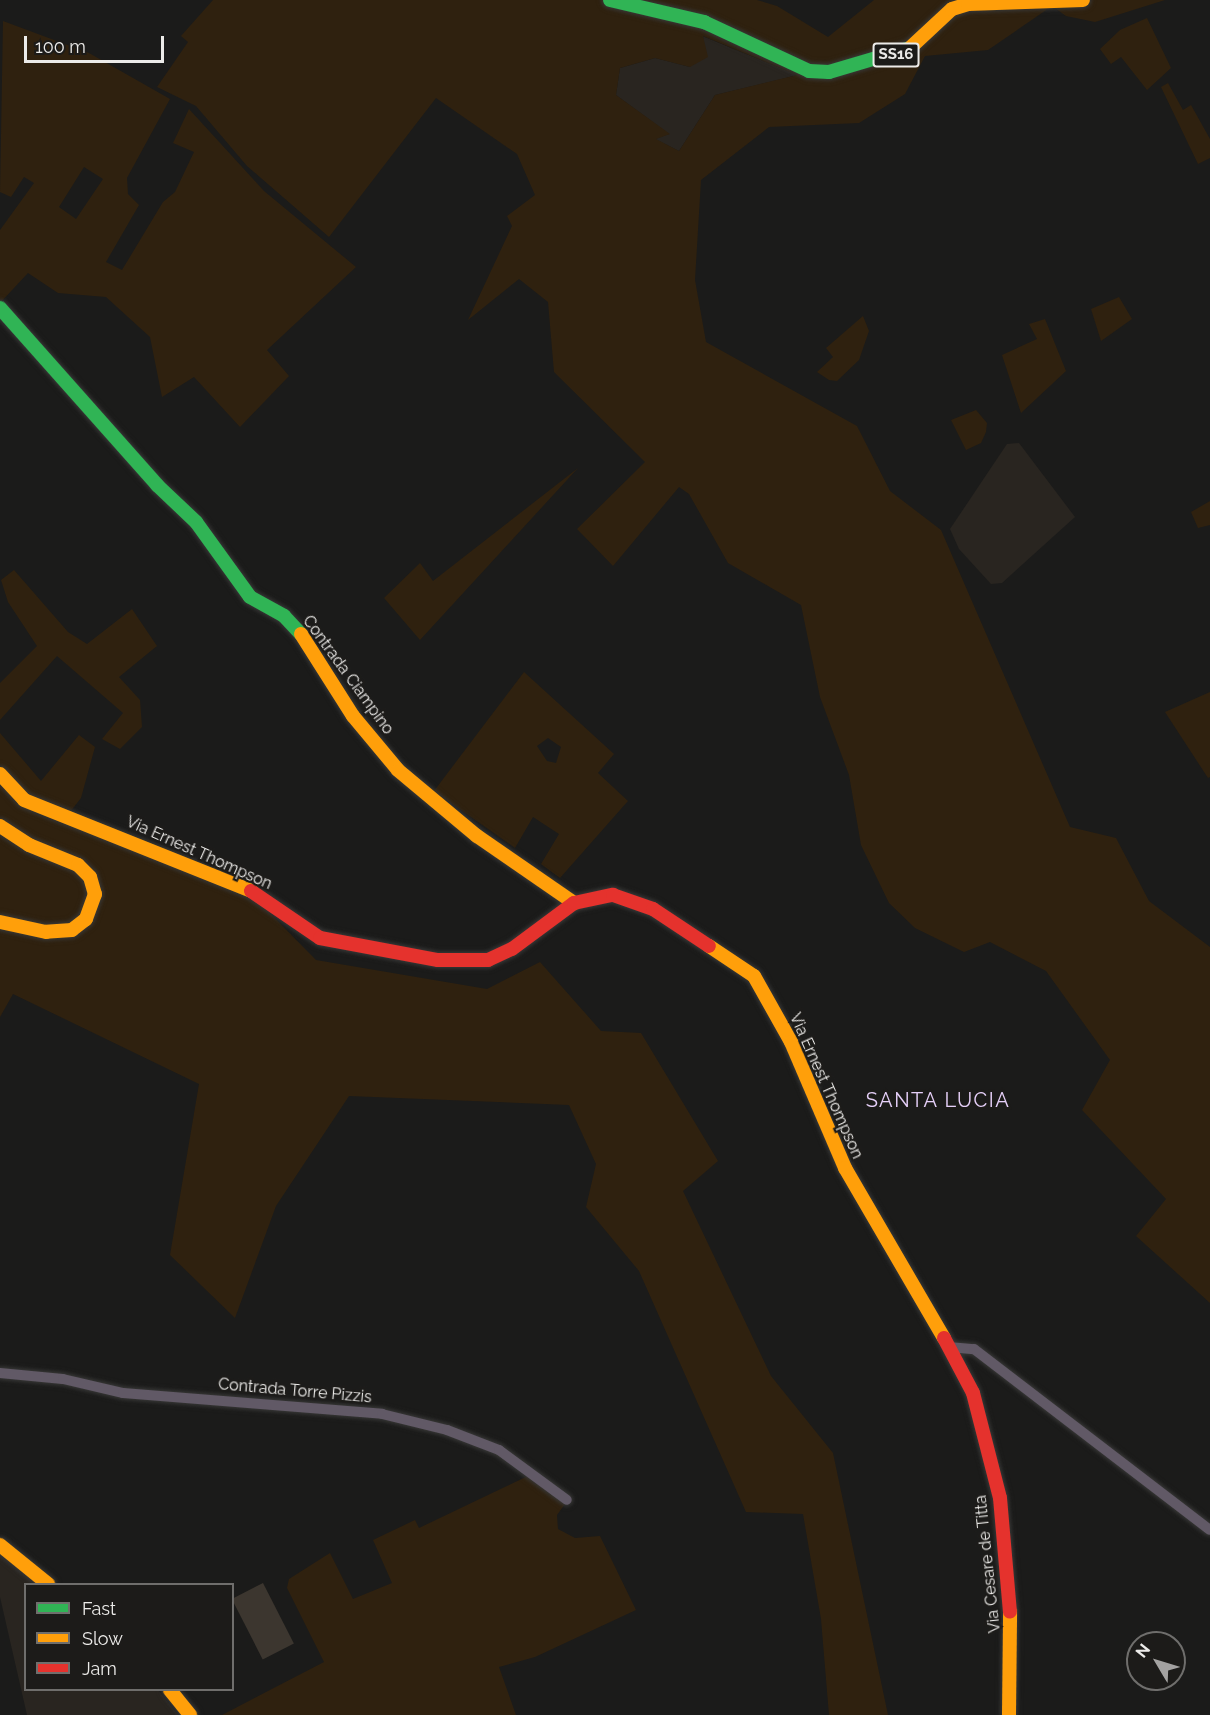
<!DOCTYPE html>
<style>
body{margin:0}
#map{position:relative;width:1210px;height:1715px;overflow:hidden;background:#1b1b1a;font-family:Raleway,sans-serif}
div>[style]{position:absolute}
.built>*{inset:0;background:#292520}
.green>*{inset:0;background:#2f210f}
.building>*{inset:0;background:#3c362f;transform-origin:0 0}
.roads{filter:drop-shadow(0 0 2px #383837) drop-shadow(0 0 2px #383837)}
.street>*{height:10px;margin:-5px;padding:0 5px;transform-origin:5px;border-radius:5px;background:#615966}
.fast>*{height:14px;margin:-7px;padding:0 7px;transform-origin:7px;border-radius:7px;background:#30b455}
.slow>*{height:14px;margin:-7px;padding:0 7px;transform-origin:7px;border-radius:7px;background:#ff9f0a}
.jam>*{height:14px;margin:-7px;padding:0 7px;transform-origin:7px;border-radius:7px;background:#e5322d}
span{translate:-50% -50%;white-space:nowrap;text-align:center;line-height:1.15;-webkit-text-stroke:4.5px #1c1b19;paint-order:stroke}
.shield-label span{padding:2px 4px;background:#1c1b19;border:2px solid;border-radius:4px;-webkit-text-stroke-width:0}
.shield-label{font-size:15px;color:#ecebe9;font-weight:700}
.street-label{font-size:16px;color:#ecebe9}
.quarter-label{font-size:20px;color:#e6d0f9;letter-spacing:1.5px}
.legend{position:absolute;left:24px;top:1583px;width:210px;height:108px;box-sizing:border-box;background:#1c1b19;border:2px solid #6f6e6c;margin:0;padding:8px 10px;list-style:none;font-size:18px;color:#ecebe9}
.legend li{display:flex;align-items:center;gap:12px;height:30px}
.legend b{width:30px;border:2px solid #6f6e6c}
.north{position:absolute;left:1126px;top:1631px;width:60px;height:60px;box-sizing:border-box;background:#1c1b19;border:2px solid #6f6e6c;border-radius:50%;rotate:308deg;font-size:16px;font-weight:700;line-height:24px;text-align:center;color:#ecebe9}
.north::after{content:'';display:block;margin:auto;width:21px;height:27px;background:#a3a2a1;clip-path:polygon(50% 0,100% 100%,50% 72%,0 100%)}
.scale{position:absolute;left:24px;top:36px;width:140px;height:27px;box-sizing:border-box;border:3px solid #ecebe9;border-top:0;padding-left:8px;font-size:18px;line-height:21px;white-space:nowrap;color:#ecebe9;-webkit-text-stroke:4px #1c1b19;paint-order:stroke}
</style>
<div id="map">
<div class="built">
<div style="clip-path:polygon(702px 36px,798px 75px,715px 95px,679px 151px,655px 139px,669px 134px,616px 95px,620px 68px,655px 58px,690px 67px)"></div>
<div style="clip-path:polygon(1019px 443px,1075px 517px,1002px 583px,991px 584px,959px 549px,950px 529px,1007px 444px)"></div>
<div style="clip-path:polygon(0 1553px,42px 1584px,26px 1584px,26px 1690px,158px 1690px,178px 1715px,27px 1715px,0 1597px)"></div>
</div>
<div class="green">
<div style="clip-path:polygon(evenodd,213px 0,757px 0,777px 6px,828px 37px,874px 0,1165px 0,1095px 22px,1066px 16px,1052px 6px,988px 50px,925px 56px,905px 94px,859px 123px,769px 127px,701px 180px,695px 280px,706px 342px,857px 426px,890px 491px,941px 530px,1070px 827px,1116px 838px,1149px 901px,1210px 947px,1210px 1303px,1136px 1236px,1166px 1199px,1082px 1110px,1110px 1060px,1046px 971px,990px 942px,964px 952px,915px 928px,889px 903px,861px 845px,849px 775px,820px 697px,801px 605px,728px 563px,689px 494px,679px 487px,613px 566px,577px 529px,645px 462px,554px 372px,548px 302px,519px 279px,468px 320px,512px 226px,507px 216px,535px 195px,517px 154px,436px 98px,329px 237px,247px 166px,196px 106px,157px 87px,188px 42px,181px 36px,213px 0,703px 36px,797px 75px,715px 95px,679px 151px,656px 139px,670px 134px,616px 95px,620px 68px,655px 58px,690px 67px,708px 57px,703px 36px)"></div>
<div style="clip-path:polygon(1147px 18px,1171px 68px,1147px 90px,1121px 57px,1111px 64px,1100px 49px,1120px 30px)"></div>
<div style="clip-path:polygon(evenodd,3px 21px,89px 53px,170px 99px,127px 178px,128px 194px,139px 205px,106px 262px,122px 270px,163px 202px,175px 192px,194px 152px,173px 143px,189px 109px,264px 191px,356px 267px,267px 350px,289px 376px,240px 427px,194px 377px,162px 397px,150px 337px,106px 297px,58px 293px,28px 273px,0 303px,0 230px,34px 183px,24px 177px,11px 197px,0 192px,3px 21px,84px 167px,103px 179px,76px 219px,59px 207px,84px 167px)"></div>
<div style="clip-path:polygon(1168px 83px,1183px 110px,1191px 105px,1210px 139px,1210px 158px,1198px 164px,1161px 87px)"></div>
<div style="clip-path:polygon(1119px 297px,1132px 319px,1101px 341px,1091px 309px)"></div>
<div style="clip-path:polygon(863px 316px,869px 331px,859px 360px,837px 381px,829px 380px,817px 372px,833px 357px,826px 348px)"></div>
<div style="clip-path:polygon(1045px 319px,1066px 371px,1021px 413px,1002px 355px,1037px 339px,1029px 324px)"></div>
<div style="clip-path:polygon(976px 410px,987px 423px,986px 432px,981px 443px,966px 450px,951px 420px)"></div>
<div style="clip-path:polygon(578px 468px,420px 640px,384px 598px,420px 563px,433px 581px)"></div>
<div style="clip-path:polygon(1210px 501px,1210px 525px,1198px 528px,1191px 512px)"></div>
<div style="clip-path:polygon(14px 570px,68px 632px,87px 644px,132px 609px,157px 646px,119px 677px,140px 700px,142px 727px,120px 749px,102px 739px,123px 713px,57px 656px,0 720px,0 683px,37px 646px,8px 602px,1px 580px)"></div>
<div style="clip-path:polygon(evenodd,524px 672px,614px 754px,598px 773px,628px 801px,560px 878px,541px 864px,559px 834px,533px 817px,515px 848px,434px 791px,524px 672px,548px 738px,561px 747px,556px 763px,547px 761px,537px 746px,548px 738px)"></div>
<div style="clip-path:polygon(1210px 692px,1210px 777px,1208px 778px,1165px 712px)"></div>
<div style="clip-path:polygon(0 733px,41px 781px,79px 735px,95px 747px,81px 798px,70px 812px,33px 799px,0 770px)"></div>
<div style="clip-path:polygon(0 780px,34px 813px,251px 894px,316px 960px,487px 989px,540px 962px,601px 1031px,641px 1033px,718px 1161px,683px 1191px,771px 1376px,833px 1453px,888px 1715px,829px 1715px,821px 1619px,803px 1514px,746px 1512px,639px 1271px,586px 1207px,596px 1164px,569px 1105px,349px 1096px,276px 1206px,235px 1318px,170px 1255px,199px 1084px,13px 994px,0 1017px)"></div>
<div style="clip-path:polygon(532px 1474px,565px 1504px,557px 1515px,558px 1529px,575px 1538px,600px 1536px,636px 1610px,535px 1657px,499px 1667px,516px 1715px,222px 1715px,324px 1662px,287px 1588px,289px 1579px,330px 1553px,353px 1599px,392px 1583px,373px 1540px,415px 1520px,419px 1528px)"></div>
</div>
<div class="building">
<div style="left:263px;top:1583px;width:68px;height:35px;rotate:63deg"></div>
</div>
<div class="roads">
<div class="street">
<div style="left:949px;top:1347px;width:25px;rotate:5deg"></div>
<div style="left:974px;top:1349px;width:297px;rotate:37.5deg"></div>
<div style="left:0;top:1373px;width:63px;rotate:5.4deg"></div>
<div style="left:63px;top:1379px;width:62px;rotate:13.1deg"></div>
<div style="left:123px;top:1393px;width:260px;rotate:4.6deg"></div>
<div style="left:382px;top:1414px;width:67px;rotate:13.8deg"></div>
<div style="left:447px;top:1430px;width:56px;rotate:21deg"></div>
<div style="left:499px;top:1450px;width:84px;rotate:36.3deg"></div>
</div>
<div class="fast">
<div style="left:610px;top:0;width:97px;rotate:13.2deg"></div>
<div style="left:704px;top:22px;width:116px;rotate:25deg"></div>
<div style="left:809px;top:71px;width:20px;rotate:3deg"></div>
<div style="left:829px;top:72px;width:84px;rotate:-16.5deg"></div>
<div style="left:0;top:308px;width:237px;rotate:48.4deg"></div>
<div style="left:157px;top:485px;width:54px;rotate:43.5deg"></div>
<div style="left:196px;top:522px;width:92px;rotate:54.2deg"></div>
<div style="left:250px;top:597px;width:39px;rotate:29deg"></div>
<div style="left:284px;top:616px;width:25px;rotate:47deg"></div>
</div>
<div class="slow">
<div style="left:910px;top:48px;width:57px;rotate:-42.9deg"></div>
<div style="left:952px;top:9px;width:17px;rotate:-17deg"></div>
<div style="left:968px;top:4px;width:115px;rotate:-2deg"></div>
<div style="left:301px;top:634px;width:97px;rotate:57.6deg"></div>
<div style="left:353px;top:716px;width:70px;rotate:50.2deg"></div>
<div style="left:398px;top:770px;width:103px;rotate:39.9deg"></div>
<div style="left:477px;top:836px;width:118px;rotate:34.6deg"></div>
<div style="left:0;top:774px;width:35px;rotate:47deg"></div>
<div style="left:24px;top:800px;width:245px;rotate:21.8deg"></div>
<div style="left:0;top:826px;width:35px;rotate:33deg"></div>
<div style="left:29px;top:845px;width:53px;rotate:22.2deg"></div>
<div style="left:78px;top:865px;width:17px;rotate:45deg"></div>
<div style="left:90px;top:877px;width:18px;rotate:74deg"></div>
<div style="left:95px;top:894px;width:27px;rotate:110deg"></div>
<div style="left:86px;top:919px;width:18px;rotate:142deg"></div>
<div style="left:72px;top:930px;width:26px;rotate:176deg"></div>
<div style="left:46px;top:932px;width:47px;rotate:-167.7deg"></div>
<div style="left:709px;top:946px;width:54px;rotate:33.7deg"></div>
<div style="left:754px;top:976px;width:76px;rotate:60.7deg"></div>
<div style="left:791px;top:1042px;width:137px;rotate:66.8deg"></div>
<div style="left:845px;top:1168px;width:197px;rotate:59.8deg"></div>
<div style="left:0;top:1545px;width:62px;rotate:39.1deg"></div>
<div style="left:170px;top:1690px;width:32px;rotate:51deg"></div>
<div style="left:1009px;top:1715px;width:103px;rotate:-89.4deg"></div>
</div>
<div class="jam">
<div style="left:251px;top:891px;width:83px;rotate:34.3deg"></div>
<div style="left:320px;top:938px;width:120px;rotate:10.6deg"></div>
<div style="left:438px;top:960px;width:50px"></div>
<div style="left:488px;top:960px;width:26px;rotate:-25deg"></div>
<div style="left:512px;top:949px;width:77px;rotate:-36.6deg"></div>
<div style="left:574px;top:903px;width:40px;rotate:-12deg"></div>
<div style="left:613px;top:895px;width:42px;rotate:19.3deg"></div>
<div style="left:653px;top:909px;width:67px;rotate:33.5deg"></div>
<div style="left:944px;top:1338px;width:62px;rotate:62.2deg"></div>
<div style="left:973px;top:1393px;width:108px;rotate:75.6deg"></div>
<div style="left:1000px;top:1498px;width:114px;rotate:85deg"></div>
</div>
</div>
<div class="shield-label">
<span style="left:896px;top:55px">SS16</span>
</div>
<div class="street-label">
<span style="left:348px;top:675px;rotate:54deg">Contrada Ciampino</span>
<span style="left:199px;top:853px;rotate:24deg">Via Ernest Thompson</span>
<span style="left:826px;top:1086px;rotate:66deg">Via Ernest Thompson</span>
<span style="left:295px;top:1391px;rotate:5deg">Contrada Torre Pizzis</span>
<span style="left:988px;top:1564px;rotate:-96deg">Via Cesare de Titta</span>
</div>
<div class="quarter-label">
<span style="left:938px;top:1100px">SANTA LUCIA</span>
</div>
<ul class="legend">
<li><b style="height:8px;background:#30b455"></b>Fast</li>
<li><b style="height:8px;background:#ff9f0a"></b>Slow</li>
<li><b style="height:8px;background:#e5322d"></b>Jam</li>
</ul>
<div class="north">N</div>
<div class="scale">100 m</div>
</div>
